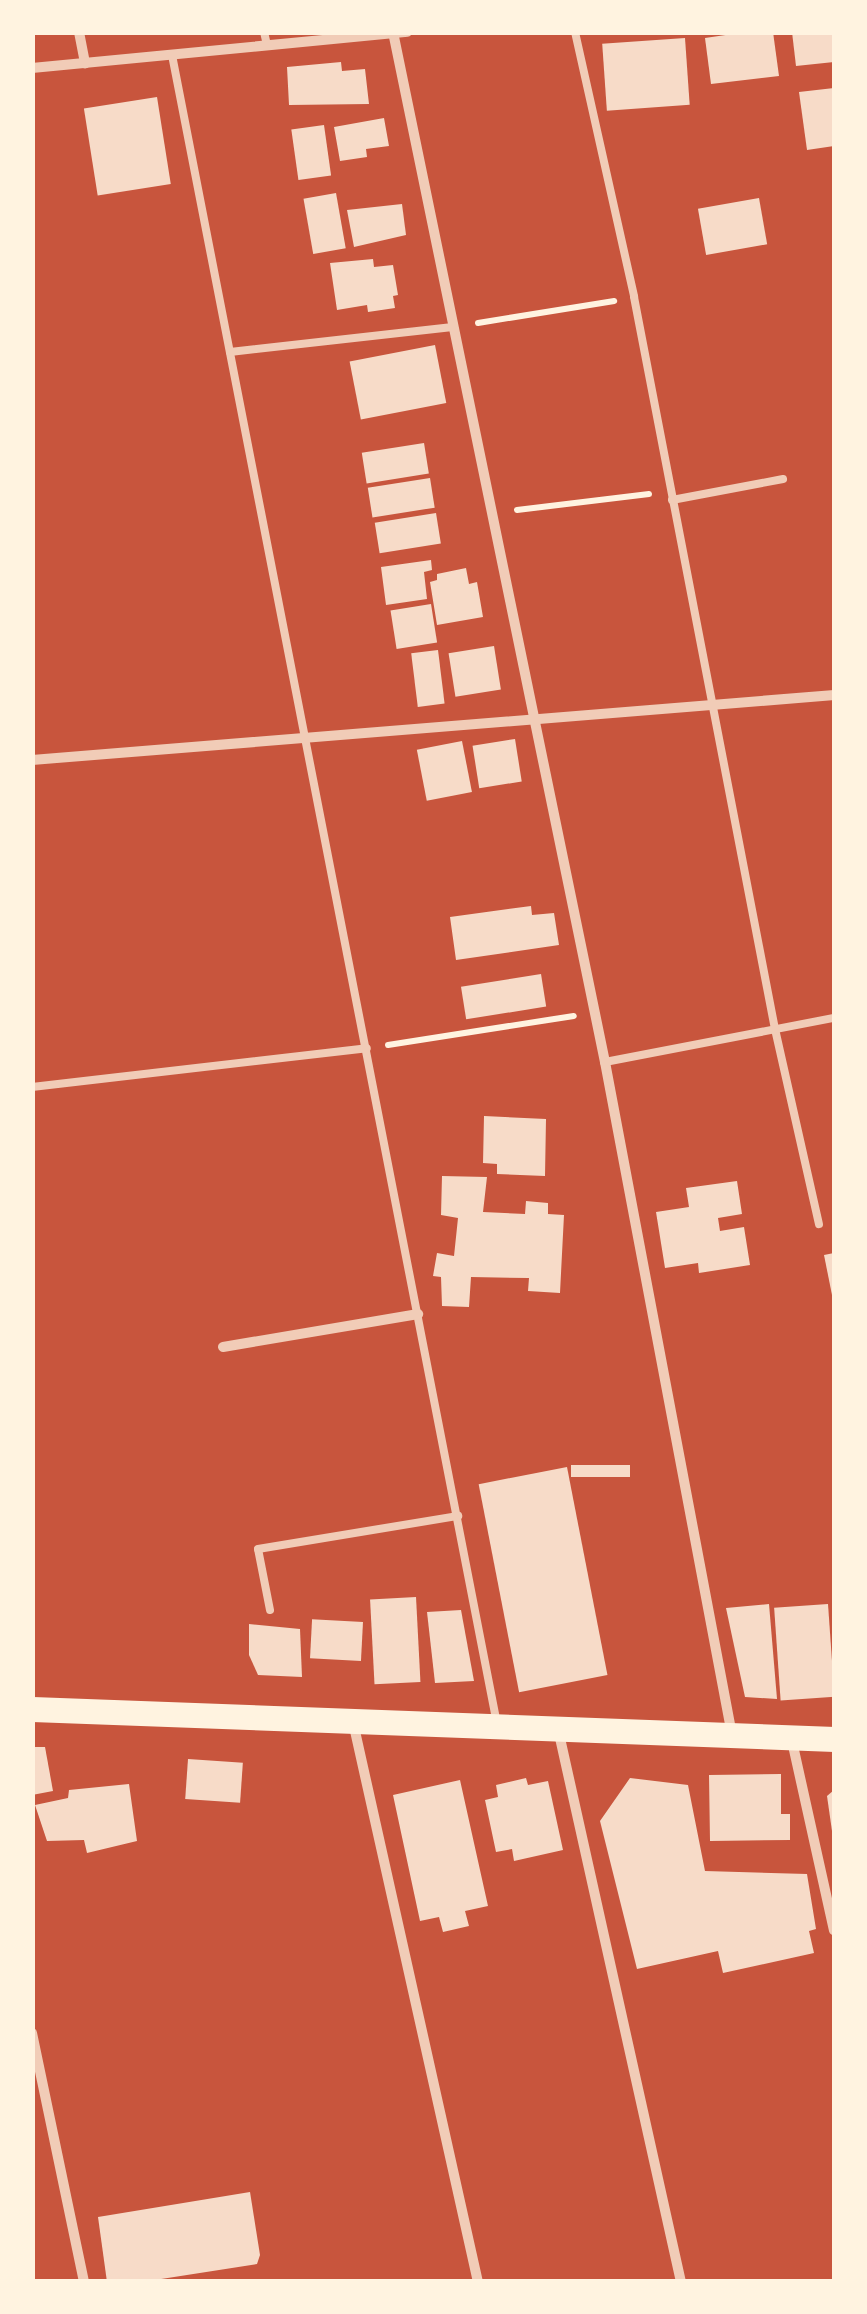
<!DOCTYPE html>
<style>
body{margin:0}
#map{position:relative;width:867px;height:2314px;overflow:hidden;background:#c8553d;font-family:Ubuntu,sans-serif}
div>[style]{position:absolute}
.building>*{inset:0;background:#f7dbc8;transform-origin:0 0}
.path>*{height:6px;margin:-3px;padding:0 3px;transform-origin:3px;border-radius:3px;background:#fff3e0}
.service>*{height:8px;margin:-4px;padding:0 4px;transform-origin:4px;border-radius:4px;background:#f1ccb7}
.minor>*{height:10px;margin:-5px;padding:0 5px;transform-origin:5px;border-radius:5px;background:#f1ccb7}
.primary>*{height:25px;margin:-12.5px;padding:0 12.5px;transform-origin:12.5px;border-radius:12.5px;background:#fff3e0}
span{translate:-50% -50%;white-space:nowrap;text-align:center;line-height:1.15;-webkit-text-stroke:8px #fff3e0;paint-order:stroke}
.frame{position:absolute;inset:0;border:35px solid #fff3e0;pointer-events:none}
</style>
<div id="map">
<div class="building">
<div style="clip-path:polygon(746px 32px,773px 32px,779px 76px,711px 84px,705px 38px)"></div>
<div style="clip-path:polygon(792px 32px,834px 32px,834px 62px,796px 66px)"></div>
<div style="left:685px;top:38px;width:67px;height:83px;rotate:86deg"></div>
<div style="clip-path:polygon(341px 62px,342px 71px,365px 69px,369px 104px,289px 105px,287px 67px)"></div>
<div style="clip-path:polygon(834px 88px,834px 146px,807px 150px,799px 92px)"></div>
<div style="left:157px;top:97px;width:88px;height:74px;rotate:81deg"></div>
<div style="clip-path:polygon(384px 118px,389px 146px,366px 149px,367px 157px,340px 161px,334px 127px)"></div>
<div style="left:324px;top:125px;width:51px;height:33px;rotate:82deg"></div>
<div style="left:336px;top:193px;width:56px;height:33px;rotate:80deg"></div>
<div style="left:759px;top:198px;width:47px;height:62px;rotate:80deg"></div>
<div style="clip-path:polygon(402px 204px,406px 235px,354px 247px,347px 210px)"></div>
<div style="clip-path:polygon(373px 259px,374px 267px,393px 265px,398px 295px,393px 296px,395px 308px,368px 312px,367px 305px,337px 310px,330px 263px)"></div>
<div style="left:435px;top:345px;width:59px;height:87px;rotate:79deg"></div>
<div style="left:424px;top:443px;width:31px;height:63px;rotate:81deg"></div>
<div style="left:430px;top:478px;width:30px;height:63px;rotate:81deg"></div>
<div style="left:436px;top:513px;width:31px;height:62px;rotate:81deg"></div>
<div style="clip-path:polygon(431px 560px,432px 570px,424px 572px,427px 599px,386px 605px,381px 567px)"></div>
<div style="clip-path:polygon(466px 568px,469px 584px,477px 582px,483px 617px,437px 625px,430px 582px,437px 580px,437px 574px)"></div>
<div style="left:431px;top:604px;width:39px;height:41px;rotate:81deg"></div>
<div style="left:494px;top:646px;width:44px;height:46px;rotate:81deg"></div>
<div style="left:438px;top:650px;width:54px;height:27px;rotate:83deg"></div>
<div style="left:515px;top:739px;width:43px;height:43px;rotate:81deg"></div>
<div style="left:462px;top:741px;width:52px;height:46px;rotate:79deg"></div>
<div style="clip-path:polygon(531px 906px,532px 915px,554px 913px,559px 945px,456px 960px,450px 917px)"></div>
<div style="left:541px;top:974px;width:33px;height:81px;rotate:81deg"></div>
<div style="clip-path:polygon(484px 1116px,546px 1119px,545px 1176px,497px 1174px,497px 1164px,483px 1163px)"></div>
<div style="clip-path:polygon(442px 1176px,487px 1177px,483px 1212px,525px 1214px,526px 1201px,548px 1203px,548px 1214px,564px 1215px,560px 1293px,528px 1291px,529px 1278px,471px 1277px,469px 1307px,442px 1306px,441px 1277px,433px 1276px,437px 1253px,454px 1256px,458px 1218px,441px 1215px)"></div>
<div style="clip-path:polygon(737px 1181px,742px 1214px,718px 1218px,720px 1231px,744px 1227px,750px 1265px,699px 1273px,698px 1263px,665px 1268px,656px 1212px,689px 1207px,686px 1188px)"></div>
<div style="clip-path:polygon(834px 1253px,834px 1300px,833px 1300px,824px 1255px)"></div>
<div style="left:630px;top:1465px;width:12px;height:59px;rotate:90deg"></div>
<div style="left:567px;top:1467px;width:212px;height:90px;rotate:79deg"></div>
<div style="left:416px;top:1597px;width:85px;height:46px;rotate:87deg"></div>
<div style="clip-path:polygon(769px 1604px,777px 1699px,745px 1697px,726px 1608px)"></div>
<div style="left:828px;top:1604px;width:93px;height:54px;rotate:86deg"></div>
<div style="clip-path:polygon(461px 1610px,474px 1681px,435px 1683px,427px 1612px)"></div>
<div style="left:363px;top:1622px;width:39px;height:51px;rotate:93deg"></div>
<div style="clip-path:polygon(249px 1624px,300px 1629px,302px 1677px,258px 1675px,249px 1655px)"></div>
<div style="clip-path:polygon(32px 1747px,45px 1747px,53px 1791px,32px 1795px)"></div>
<div style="left:188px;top:1759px;width:55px;height:40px;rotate:4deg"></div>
<div style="clip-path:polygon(781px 1774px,781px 1814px,790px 1814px,790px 1840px,710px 1841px,709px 1775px)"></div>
<div style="clip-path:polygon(526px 1778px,528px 1785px,548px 1781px,563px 1850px,514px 1861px,512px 1849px,496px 1852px,485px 1800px,498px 1797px,496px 1785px)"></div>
<div style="clip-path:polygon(630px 1778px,688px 1785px,705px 1871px,807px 1874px,816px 1929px,809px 1931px,814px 1953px,723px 1973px,718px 1951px,637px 1969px,600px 1821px)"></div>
<div style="clip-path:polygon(460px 1780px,488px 1906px,465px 1911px,469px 1926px,443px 1932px,439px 1917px,420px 1921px,393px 1795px)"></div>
<div style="clip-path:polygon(129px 1784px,137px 1841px,87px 1853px,84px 1840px,47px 1841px,35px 1805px,68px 1798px,69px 1790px)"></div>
<div style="clip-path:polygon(834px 1790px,834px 1831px,832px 1831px,827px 1796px)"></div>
<div style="clip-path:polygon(250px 2192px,260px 2255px,257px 2264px,142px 2282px,107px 2282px,98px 2217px)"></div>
</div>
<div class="path">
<div style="left:478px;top:323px;width:138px;rotate:-9.2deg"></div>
<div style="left:517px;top:510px;width:133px;rotate:-6.9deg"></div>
<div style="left:388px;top:1045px;width:188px;rotate:-8.9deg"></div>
</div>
<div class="service">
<div style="left:264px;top:32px;width:13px;rotate:77deg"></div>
<div style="left:575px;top:32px;width:271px;rotate:77.4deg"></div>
<div style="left:634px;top:297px;width:745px;rotate:79.1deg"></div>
<div style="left:775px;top:1029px;width:200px;rotate:77.3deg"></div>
<div style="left:172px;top:55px;width:1700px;rotate:78.98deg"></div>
<div style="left:230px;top:352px;width:224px;rotate:-6.4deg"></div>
<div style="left:672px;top:500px;width:113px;rotate:-10.7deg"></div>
<div style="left:605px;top:1062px;width:233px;rotate:-10.9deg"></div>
<div style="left:32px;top:1087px;width:337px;rotate:-6.6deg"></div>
<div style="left:270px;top:1610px;width:62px;rotate:-101.1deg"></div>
<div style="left:258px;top:1549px;width:203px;rotate:-9.4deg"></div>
</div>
<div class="minor">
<div style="left:79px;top:32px;width:32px;rotate:79deg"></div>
<div style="left:393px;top:32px;width:1052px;rotate:78.37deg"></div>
<div style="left:605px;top:1062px;width:685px;rotate:79.31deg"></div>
<div style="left:32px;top:68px;width:377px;rotate:-5.5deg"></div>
<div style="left:32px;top:760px;width:805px;rotate:-4.63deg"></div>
<div style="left:223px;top:1347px;width:198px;rotate:-9.6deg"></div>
<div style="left:353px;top:1722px;width:574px;rotate:77.42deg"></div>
<div style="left:558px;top:1729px;width:567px;rotate:77.46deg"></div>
<div style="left:792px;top:1741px;width:194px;rotate:77.5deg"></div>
<div style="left:32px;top:2033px;width:254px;rotate:78.2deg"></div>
</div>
<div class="primary">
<div style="left:32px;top:1709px;width:803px;rotate:2.14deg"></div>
</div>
<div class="frame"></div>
</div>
